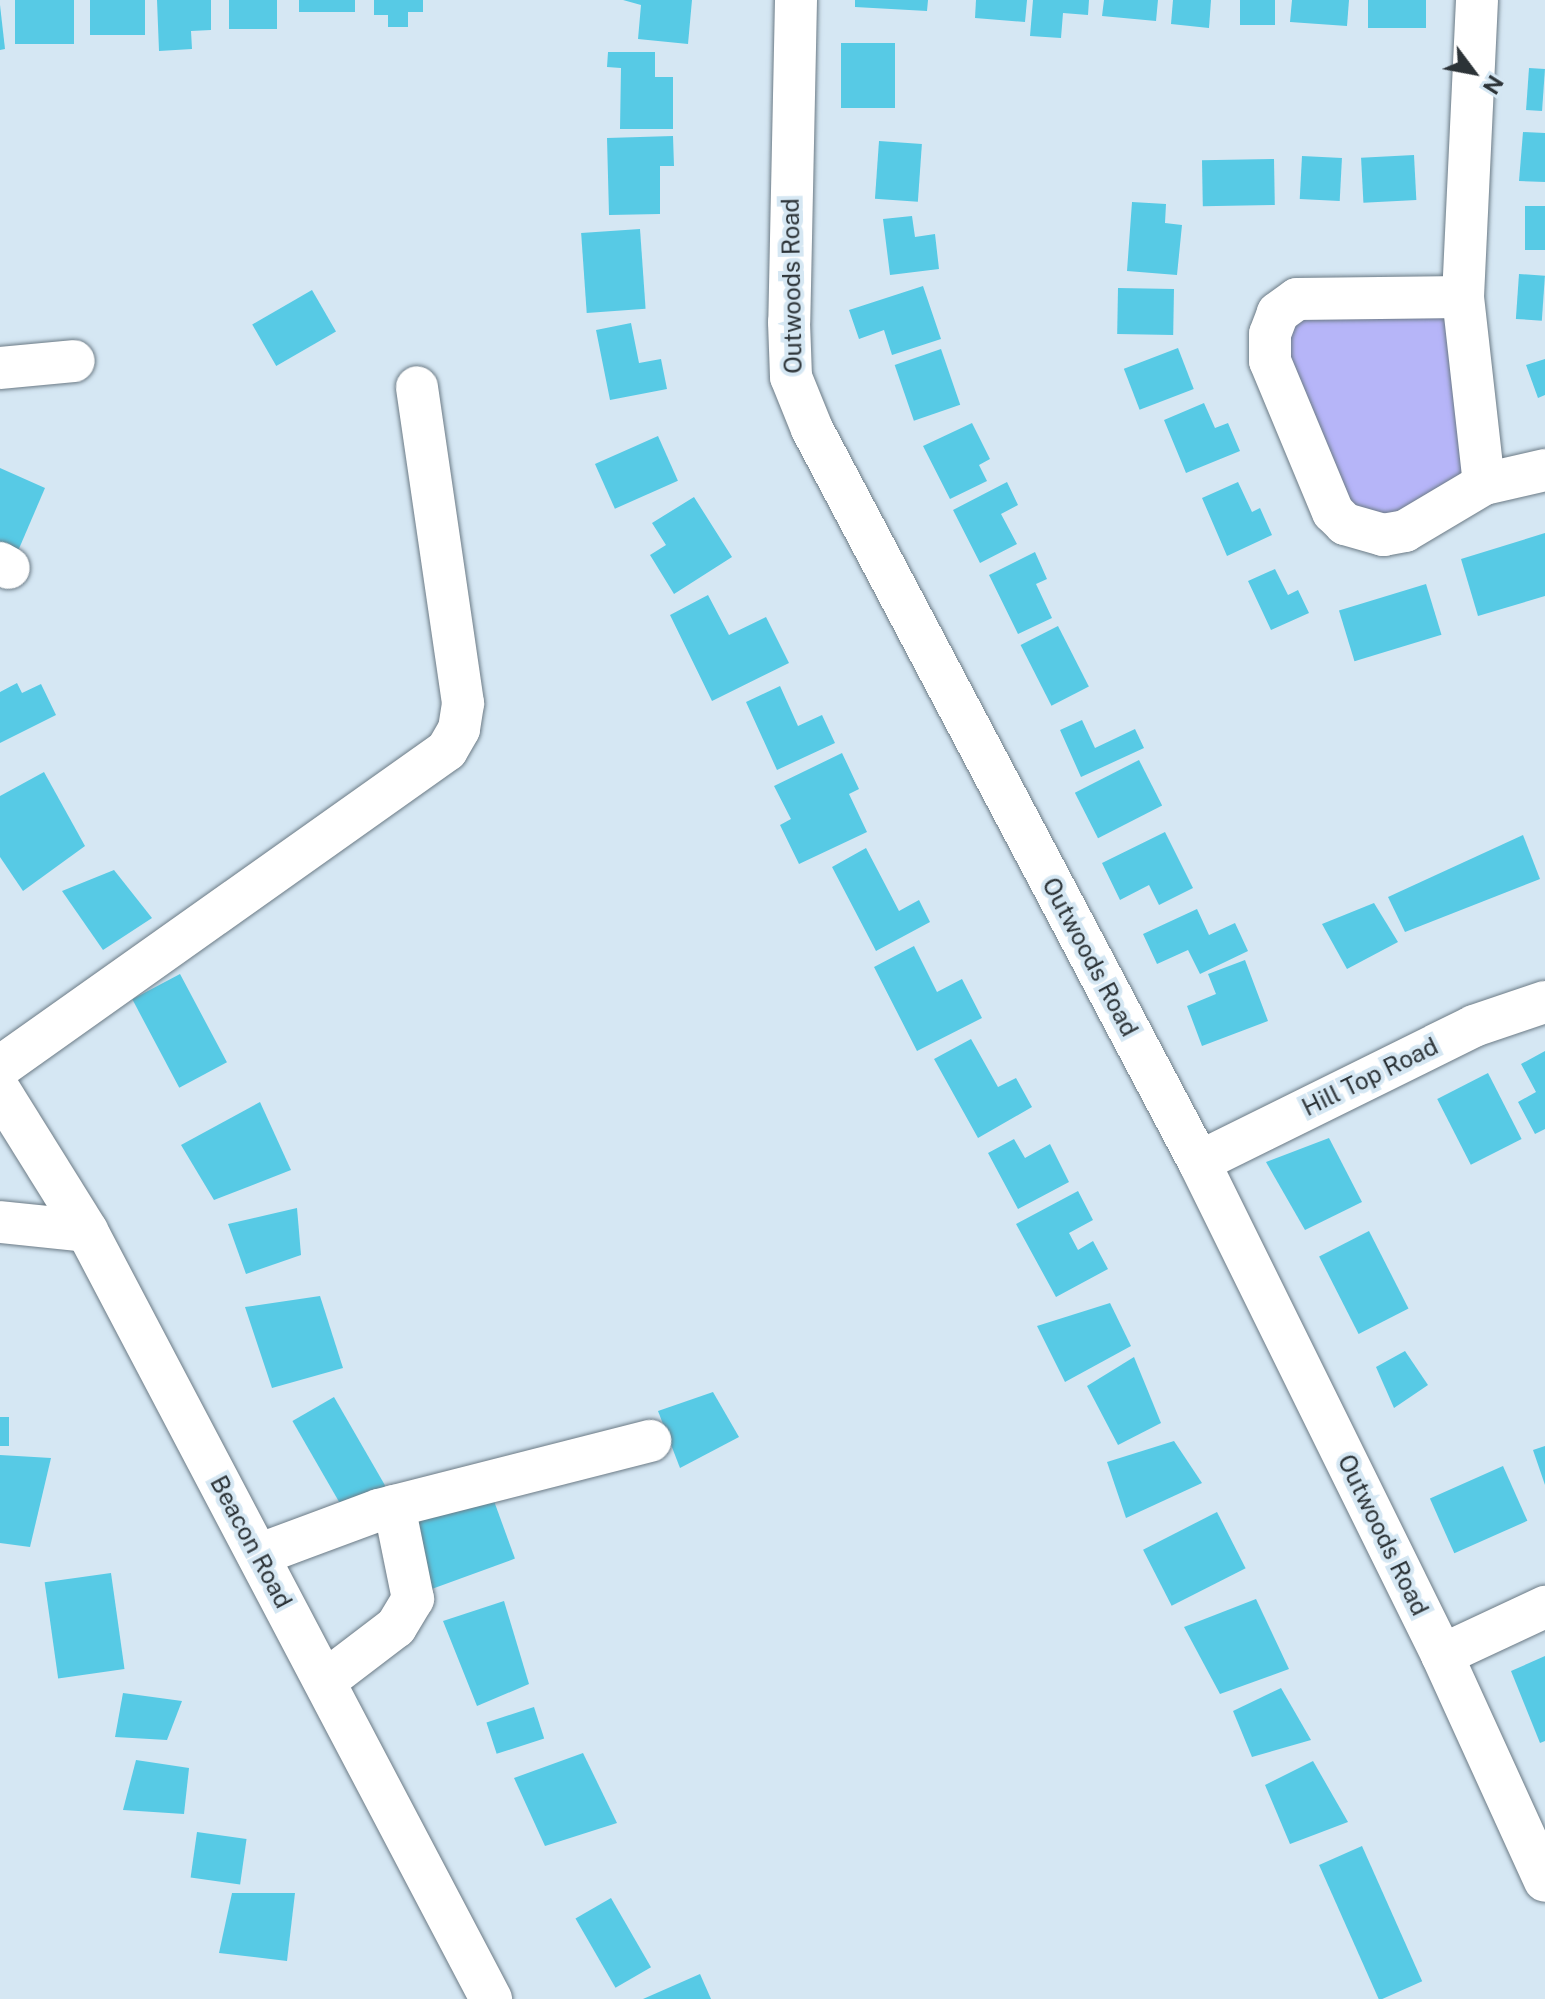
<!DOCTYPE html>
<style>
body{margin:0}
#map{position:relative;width:1545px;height:1999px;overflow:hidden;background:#d5e7f3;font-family:"Public Sans",sans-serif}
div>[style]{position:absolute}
.green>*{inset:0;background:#b6b5f8}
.building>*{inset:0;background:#57cae5;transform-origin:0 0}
.roads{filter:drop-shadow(0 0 2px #6c7b86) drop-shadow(0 0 2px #6c7b86)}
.minor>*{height:42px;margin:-21px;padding:0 21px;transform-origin:21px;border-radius:21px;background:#fff}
span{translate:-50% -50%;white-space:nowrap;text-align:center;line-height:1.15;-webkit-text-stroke:8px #d5e7f3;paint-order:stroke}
.street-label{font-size:24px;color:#2c3337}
.north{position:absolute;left:1433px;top:32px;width:80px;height:80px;-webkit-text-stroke:6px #d5e7f3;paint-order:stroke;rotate:122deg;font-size:22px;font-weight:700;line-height:32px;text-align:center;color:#2c3337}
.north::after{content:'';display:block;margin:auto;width:28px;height:36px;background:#2c3337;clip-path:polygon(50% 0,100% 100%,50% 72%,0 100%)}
</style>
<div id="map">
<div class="green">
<div style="clip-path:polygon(1463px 297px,1484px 484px,1363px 532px,1270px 334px,1278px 313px)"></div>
</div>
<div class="building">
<div style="left:15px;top:0;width:59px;height:44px"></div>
<div style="left:90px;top:0;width:55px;height:35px"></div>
<div style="clip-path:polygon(157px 0,211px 0,211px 30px,191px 31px,192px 49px,159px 51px)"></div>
<div style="left:229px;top:0;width:48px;height:29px"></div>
<div style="left:299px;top:0;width:56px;height:12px"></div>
<div style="clip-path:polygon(374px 0,423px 0,423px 12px,408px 12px,408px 27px,388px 27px,388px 15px,374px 15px)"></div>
<div style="clip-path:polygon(623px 0,692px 0,688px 44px,638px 39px,641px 5px)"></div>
<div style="clip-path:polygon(855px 0,928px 0,927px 11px,855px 7px)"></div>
<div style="clip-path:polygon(976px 0,1027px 0,1025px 22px,975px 18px)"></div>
<div style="clip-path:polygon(1033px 0,1089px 0,1088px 15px,1063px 13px,1061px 38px,1030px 36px)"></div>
<div style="clip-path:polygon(1104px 0,1158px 0,1156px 21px,1102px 16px)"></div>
<div style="clip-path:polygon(1173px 0,1211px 0,1209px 28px,1171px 24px)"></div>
<div style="left:1240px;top:0;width:35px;height:25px"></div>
<div style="clip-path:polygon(1292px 0,1349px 0,1347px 26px,1290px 22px)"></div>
<div style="left:1368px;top:0;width:58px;height:28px"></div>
<div style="clip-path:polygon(0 5px,5px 49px,0 50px)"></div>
<div style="left:841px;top:43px;width:54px;height:65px"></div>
<div style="clip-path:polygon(608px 52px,655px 52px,655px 77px,673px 77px,673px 129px,620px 129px,621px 68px,607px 67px)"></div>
<div style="left:1529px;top:68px;width:16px;height:42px;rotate:4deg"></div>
<div style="clip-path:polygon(1523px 132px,1545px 133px,1545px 182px,1519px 181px)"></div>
<div style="clip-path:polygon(673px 136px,674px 166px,660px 166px,660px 214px,609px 215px,607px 138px)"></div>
<div style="left:879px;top:141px;width:43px;height:58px;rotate:4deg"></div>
<div style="left:1414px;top:155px;width:45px;height:53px;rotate:87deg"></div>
<div style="left:1302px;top:156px;width:40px;height:43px;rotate:3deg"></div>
<div style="left:1274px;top:159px;width:46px;height:72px;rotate:89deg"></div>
<div style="clip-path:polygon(1132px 202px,1166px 204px,1165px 223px,1182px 225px,1177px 275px,1127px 271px)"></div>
<div style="left:1525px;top:206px;width:20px;height:44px"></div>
<div style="clip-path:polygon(912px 216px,915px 237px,935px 234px,939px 269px,890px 275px,883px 219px)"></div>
<div style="left:640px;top:229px;width:80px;height:59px;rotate:86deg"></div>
<div style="left:1519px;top:274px;width:26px;height:45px;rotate:4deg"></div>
<div style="clip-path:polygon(923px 286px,941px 339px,892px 355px,884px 330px,859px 339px,849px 310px)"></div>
<div style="left:1118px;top:288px;width:56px;height:46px;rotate:1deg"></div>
<div style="left:312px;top:290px;width:48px;height:69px;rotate:60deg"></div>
<div style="clip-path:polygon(631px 323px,639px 363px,661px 359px,667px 389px,610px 400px,596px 330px)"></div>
<div style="left:1178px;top:348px;width:44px;height:58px;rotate:69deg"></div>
<div style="left:941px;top:349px;width:59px;height:49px;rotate:71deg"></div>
<div style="clip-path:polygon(1545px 359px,1545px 395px,1538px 398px,1526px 365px)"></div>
<div style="clip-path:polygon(1204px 403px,1215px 428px,1228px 423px,1240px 451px,1186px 473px,1164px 420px)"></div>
<div style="clip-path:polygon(972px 423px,990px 459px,979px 465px,987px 481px,950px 499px,923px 446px)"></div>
<div style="left:658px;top:436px;width:49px;height:69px;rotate:66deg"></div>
<div style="clip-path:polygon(0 468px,45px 488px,18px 551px,0 543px)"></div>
<div style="clip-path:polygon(1007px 482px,1018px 505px,1001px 514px,1017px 544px,980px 563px,953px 510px)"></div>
<div style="clip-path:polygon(1238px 482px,1252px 512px,1260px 508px,1272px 535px,1227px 556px,1202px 498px)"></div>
<div style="clip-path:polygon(694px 497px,732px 557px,674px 594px,650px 555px,666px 545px,652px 523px)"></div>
<div style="clip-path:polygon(1545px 533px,1545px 596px,1478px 616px,1461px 559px)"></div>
<div style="clip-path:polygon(1035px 552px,1047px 579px,1036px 584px,1052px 618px,1018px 634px,989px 575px)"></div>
<div style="clip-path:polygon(1275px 569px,1288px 595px,1298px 590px,1309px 613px,1271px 630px,1248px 581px)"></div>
<div style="left:1426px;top:584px;width:53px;height:91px;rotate:73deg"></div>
<div style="clip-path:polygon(708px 595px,729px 635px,766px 617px,789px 663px,712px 701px,670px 615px)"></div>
<div style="left:1058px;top:626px;width:68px;height:42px;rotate:63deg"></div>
<div style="clip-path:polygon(17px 683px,22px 693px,41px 684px,56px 715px,0 743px,0 692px)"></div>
<div style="clip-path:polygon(780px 686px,798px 726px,822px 715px,835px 743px,777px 770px,746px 702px)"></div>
<div style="clip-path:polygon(1082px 720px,1095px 748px,1135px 729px,1144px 748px,1081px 777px,1060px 730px)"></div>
<div style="clip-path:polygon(842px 753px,859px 789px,849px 794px,867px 832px,799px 864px,780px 825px,791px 819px,774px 786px)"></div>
<div style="left:1139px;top:760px;width:51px;height:72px;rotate:63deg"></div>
<div style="clip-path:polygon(44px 772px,85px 846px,23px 891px,0 857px,0 796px)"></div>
<div style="clip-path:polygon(1165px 832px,1193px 888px,1159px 905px,1149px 885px,1120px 900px,1102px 863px)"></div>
<div style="clip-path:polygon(1523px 835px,1540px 879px,1405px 932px,1388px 897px)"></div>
<div style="clip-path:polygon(866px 848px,899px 911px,919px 900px,930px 922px,876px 951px,832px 867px)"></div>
<div style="clip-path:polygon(114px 870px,152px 918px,103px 950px,62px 891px)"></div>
<div style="clip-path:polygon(1374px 903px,1398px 942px,1347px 969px,1322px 924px)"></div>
<div style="clip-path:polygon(1197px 909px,1209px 935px,1235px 923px,1248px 951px,1200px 974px,1188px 950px,1157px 964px,1143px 934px)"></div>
<div style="clip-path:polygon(914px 946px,937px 992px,962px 979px,982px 1018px,917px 1051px,874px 967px)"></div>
<div style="clip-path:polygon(1245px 960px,1268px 1021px,1202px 1046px,1187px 1006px,1216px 994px,1208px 974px)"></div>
<div style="left:180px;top:974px;width:100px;height:54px;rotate:62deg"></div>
<div style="clip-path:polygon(971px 1039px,998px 1087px,1016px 1078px,1032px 1107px,978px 1138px,934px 1059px)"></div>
<div style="clip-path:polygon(1545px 1051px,1545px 1129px,1535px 1134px,1518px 1102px,1536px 1092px,1521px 1064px)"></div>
<div style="left:1488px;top:1073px;width:74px;height:57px;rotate:63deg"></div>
<div style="clip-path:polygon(260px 1102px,291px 1170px,214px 1200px,181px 1145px)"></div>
<div style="clip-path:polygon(1329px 1138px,1362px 1202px,1305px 1230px,1266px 1162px)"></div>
<div style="clip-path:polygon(1014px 1139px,1025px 1158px,1050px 1144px,1069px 1182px,1018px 1209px,988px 1153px)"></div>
<div style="clip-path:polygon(1078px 1191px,1093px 1220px,1069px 1233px,1078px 1250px,1093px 1241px,1108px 1269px,1056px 1297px,1016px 1224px)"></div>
<div style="clip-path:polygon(297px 1208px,301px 1255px,246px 1274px,228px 1224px)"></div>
<div style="left:1369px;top:1231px;width:87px;height:56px;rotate:63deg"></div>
<div style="clip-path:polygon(320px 1296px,343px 1368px,272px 1388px,245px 1307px)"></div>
<div style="clip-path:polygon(1110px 1303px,1131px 1346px,1065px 1382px,1037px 1326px)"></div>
<div style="clip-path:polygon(1405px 1351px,1428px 1385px,1394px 1408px,1376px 1367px)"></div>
<div style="clip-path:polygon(1134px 1357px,1161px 1423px,1118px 1445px,1087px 1386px)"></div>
<div style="clip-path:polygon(713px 1392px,739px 1437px,680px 1468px,658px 1411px)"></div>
<div style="left:334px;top:1397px;width:103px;height:48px;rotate:60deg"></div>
<div style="left:0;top:1417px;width:9px;height:29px"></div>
<div style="clip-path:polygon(1174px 1441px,1202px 1483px,1126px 1518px,1107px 1462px)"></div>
<div style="clip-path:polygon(1545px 1446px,1545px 1485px,1533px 1450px)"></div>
<div style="clip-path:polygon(0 1455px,51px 1458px,30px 1547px,0 1543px)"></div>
<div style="left:1503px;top:1466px;width:60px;height:80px;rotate:66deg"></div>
<div style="left:490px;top:1490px;width:73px;height:90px;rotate:70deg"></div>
<div style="left:1217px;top:1512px;width:63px;height:83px;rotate:63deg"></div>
<div style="left:111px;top:1573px;width:97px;height:67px;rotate:82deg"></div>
<div style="clip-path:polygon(1256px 1599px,1289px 1669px,1220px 1694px,1184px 1627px)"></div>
<div style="clip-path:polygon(504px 1601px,529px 1684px,477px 1706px,443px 1621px)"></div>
<div style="clip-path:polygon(1545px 1656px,1545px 1741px,1540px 1743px,1511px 1671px)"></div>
<div style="clip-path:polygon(1281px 1688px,1311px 1740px,1252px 1757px,1233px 1711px)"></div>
<div style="clip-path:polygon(123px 1693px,182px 1701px,167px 1740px,115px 1737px)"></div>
<div style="left:534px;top:1707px;width:33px;height:50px;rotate:72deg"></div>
<div style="clip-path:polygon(583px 1753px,617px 1823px,545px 1846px,514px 1778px)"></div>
<div style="clip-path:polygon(136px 1760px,189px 1768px,184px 1814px,123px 1810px)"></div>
<div style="clip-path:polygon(1313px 1761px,1348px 1822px,1290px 1844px,1265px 1785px)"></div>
<div style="left:197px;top:1832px;width:50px;height:46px;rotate:8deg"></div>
<div style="left:1362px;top:1846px;width:148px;height:47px;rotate:66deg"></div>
<div style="clip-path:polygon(232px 1893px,295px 1893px,287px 1961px,219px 1953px)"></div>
<div style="left:611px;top:1898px;width:80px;height:41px;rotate:60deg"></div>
<div style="clip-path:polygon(700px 1974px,711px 1999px,643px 1999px)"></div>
</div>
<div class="roads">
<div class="minor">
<div style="left:796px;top:0;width:322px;rotate:91.2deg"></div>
<div style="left:789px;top:322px;width:55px;rotate:87.9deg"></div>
<div style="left:791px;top:377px;width:56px;rotate:68deg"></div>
<div style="left:812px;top:429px;width:829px;rotate:62.17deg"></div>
<div style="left:1199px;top:1162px;width:550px;rotate:63.76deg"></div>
<div style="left:1442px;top:1655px;width:248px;rotate:65.5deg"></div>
<div style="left:1477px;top:0;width:297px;rotate:92.7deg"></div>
<div style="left:1463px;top:297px;width:188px;rotate:83.6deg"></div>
<div style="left:1484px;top:484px;width:63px;rotate:-12.9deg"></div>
<div style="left:1463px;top:297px;width:166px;rotate:179.3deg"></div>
<div style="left:1297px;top:299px;width:24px;rotate:144deg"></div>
<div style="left:1278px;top:313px;width:22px;rotate:111deg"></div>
<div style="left:1270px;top:334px;width:27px;rotate:90deg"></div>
<div style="left:1270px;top:361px;width:164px;rotate:67.4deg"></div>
<div style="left:1333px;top:512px;width:17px;rotate:45deg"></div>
<div style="left:1345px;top:524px;width:40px;rotate:16deg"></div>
<div style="left:1383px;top:535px;width:22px;rotate:-10deg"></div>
<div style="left:1405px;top:531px;width:92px;rotate:-30.7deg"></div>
<div style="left:0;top:368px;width:74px;rotate:-5.4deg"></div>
<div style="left:0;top:563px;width:10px;rotate:29deg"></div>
<div style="left:0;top:1067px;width:548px;rotate:-35.34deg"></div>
<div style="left:447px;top:750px;width:24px;rotate:-60deg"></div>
<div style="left:459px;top:729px;width:26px;rotate:-81deg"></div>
<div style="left:463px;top:703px;width:319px;rotate:-98.3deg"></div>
<div style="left:0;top:1091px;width:165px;rotate:58.1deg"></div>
<div style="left:87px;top:1231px;width:868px;rotate:62.25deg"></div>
<div style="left:1199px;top:1162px;width:307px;rotate:-26.3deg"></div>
<div style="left:1474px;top:1026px;width:75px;rotate:-18.7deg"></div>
<div style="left:0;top:1222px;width:87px;rotate:5.9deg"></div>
<div style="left:258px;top:1555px;width:129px;rotate:-20.4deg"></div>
<div style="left:379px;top:1510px;width:280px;rotate:-14.3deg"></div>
<div style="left:1442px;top:1655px;width:114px;rotate:-25deg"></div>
<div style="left:325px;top:1681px;width:89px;rotate:-37.3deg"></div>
<div style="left:396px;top:1627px;width:33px;rotate:-59deg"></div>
<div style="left:413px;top:1599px;width:95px;rotate:-101.5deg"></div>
</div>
</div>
<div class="street-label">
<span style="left:792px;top:286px;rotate:-91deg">Outwoods Road</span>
<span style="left:1090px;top:957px;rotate:62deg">Outwoods Road</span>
<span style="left:1370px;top:1077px;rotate:-26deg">Hill Top Road</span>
<span style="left:1383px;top:1535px;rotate:64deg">Outwoods Road</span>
<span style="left:251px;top:1542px;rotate:62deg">Beacon Road</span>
</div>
<div class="north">N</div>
</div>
